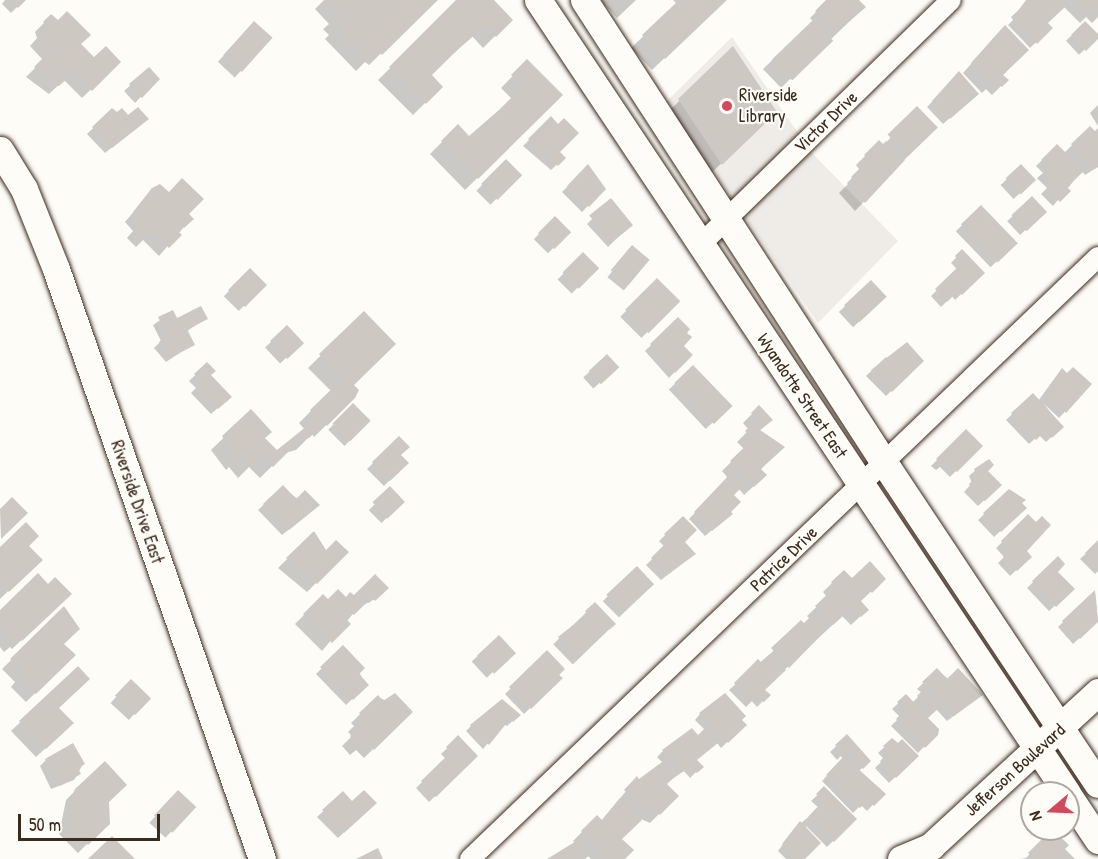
<!DOCTYPE html>
<style>
body{margin:0}
#map{position:relative;width:1098px;height:859px;overflow:hidden;background:#fdfcf7;font-family:"Patrick Hand",sans-serif}
div>[style]{position:absolute}
.built>*{inset:0;background:#efece7}
.shadow>*{inset:0;background:#0003;transform-origin:0 0}
.building>*{inset:0;background:#cdc8c2;transform-origin:0 0}
.roads{filter:drop-shadow(0 0 2px #3b2a1e) drop-shadow(0 0 2px #3b2a1e)}
.street>*{height:20px;margin:-10px;padding:0 10px;transform-origin:10px;border-radius:10px;background:#fdfcf7}
.secondary>*{height:27px;margin:-13.5px;padding:0 13.5px;transform-origin:13.5px;border-radius:13.5px;background:#fdfcf7}
.dots>*{width:16px;height:16px;translate:-50% -50%;box-sizing:border-box;border:3px solid #fdfcf7;border-radius:50%}
span{translate:-50% -50%;white-space:nowrap;text-align:center;line-height:1.15;-webkit-text-stroke:4.5px #fdfcf7;paint-order:stroke}
.poi-label{font-size:18px;color:#3b2a1e}
.left{translate:0 -50%;text-align:left}
.street-label{font-size:18px;color:#3b2a1e}
.north{position:absolute;left:1020px;top:781px;width:60px;height:60px;box-sizing:border-box;background:#fdfcf7;border:2px solid #afa8a0;border-radius:50%;rotate:251deg;font-size:16px;font-weight:700;line-height:24px;text-align:center;color:#3b2a1e}
.north::after{content:'';display:block;margin:auto;width:21px;height:27px;background:#d1495b;clip-path:polygon(50% 0,100% 100%,50% 72%,0 100%)}
.scale{position:absolute;left:18px;top:814px;width:142px;height:27px;box-sizing:border-box;border:3px solid #3b2a1e;border-top:0;padding-left:8px;font-size:18px;line-height:21px;white-space:nowrap;color:#3b2a1e;-webkit-text-stroke:4px #fdfcf7;paint-order:stroke}
</style>
<div id="map">
<div class="built">
<div style="clip-path:polygon(732px 37px,811px 152px,898px 241px,818px 323px,666px 102px)"></div>
</div>
<div class="shadow">
<div style="clip-path:polygon(5px 0,24px 0,11px 13px,2px 4px)"></div>
<div style="clip-path:polygon(324px 0,436px 0,369px 65px,365px 62px,356px 71px,325px 39px,329px 35px,323px 29px,329px 24px,315px 9px)"></div>
<div style="clip-path:polygon(459px 0,492px 0,511px 20px,483px 48px,472px 36px,430px 76px,441px 87px,413px 115px,378px 80px)"></div>
<div style="clip-path:polygon(600px 0,636px 0,617px 18px)"></div>
<div style="clip-path:polygon(673px 0,725px 0,652px 70px,631px 48px,677px 4px)"></div>
<div style="clip-path:polygon(828px 0,857px 0,864px 7px,781px 88px,763px 69px,813px 21px,810px 18px)"></div>
<div style="clip-path:polygon(1029px 0,1098px 0,1098px 17px,1092px 23px,1086px 17px,1080px 23px,1063px 6px,1046px 23px,1051px 28px,1030px 48px,1008px 25px,1013px 20px,1011px 17px)"></div>
<div style="clip-path:polygon(51px 16px,94px 59px,119px 62px,82px 98px,64px 80px,49px 94px,26px 77px,43px 60px,30px 46px,37px 38px,35px 32px)"></div>
<div style="left:254px;top:23px;width:23px;height:53px;rotate:43deg"></div>
<div style="left:1085px;top:23px;width:19px;height:26px;rotate:47deg"></div>
<div style="clip-path:polygon(996px 36px,1001px 75px,1007px 80px,992px 95px,986px 89px,982px 93px,963px 73px)"></div>
<div style="clip-path:polygon(733px 48px,763px 124px,709px 175px,667px 113px)"></div>
<div style="clip-path:polygon(527px 61px,561px 95px,465px 190px,430px 154px,458px 126px,469px 138px,512px 99px,501px 88px)"></div>
<div style="clip-path:polygon(149px 69px,158px 79px,135px 103px,124px 91px)"></div>
<div style="clip-path:polygon(959px 73px,971px 99px,943px 124px,927px 107px)"></div>
<div style="clip-path:polygon(1098px 105px,1098px 126px,1090px 113px)"></div>
<div style="clip-path:polygon(917px 108px,935px 128px,855px 211px,839px 193px,853px 179px,851px 177px,859px 169px,856px 165px,879px 142px,883px 146px)"></div>
<div style="clip-path:polygon(112px 110px,141px 124px,105px 153px,87px 134px)"></div>
<div style="clip-path:polygon(551px 118px,558px 126px,558px 152px,564px 158px,551px 170px,523px 146px)"></div>
<div style="clip-path:polygon(1090px 128px,1098px 134px,1098px 167px,1085px 175px,1082px 171px,1053px 206px,1041px 194px,1047px 188px,1037px 178px,1043px 173px,1036px 166px,1057px 146px,1064px 153px)"></div>
<div style="left:506px;top:161px;width:20px;height:42px;rotate:45deg"></div>
<div style="clip-path:polygon(588px 166px,604px 189px,582px 212px,562px 192px)"></div>
<div style="left:1021px;top:166px;width:19px;height:28px;rotate:47deg"></div>
<div style="clip-path:polygon(153px 189px,169px 194px,191px 219px,159px 256px,143px 240px,136px 247px,127px 238px,133px 231px,125px 222px)"></div>
<div style="left:1032px;top:198px;width:19px;height:34px;rotate:47deg"></div>
<div style="clip-path:polygon(611px 200px,630px 225px,608px 247px,587px 224px)"></div>
<div style="left:981px;top:207px;width:50px;height:35px;rotate:46deg"></div>
<div style="left:555px;top:218px;width:20px;height:30px;rotate:45deg"></div>
<div style="left:632px;top:247px;width:21px;height:39px;rotate:39deg"></div>
<div style="clip-path:polygon(962px 251px,983px 273px,955px 300px,952px 296px,941px 307px,931px 296px,958px 270px,951px 263px)"></div>
<div style="left:583px;top:254px;width:20px;height:36px;rotate:45deg"></div>
<div style="left:250px;top:270px;width:21px;height:37px;rotate:45deg"></div>
<div style="left:657px;top:280px;width:30px;height:52px;rotate:45deg"></div>
<div style="left:871px;top:282px;width:21px;height:44px;rotate:47deg"></div>
<div style="clip-path:polygon(172px 312px,177px 320px,206px 319px,187px 331px,193px 344px,166px 362px,154px 348px,161px 341px,153px 325px)"></div>
<div style="clip-path:polygon(364px 313px,352px 385px,354px 398px,314px 437px,312px 434px,296px 450px,285px 453px,260px 478px,249px 467px,238px 478px,229px 467px,226px 470px,211px 450px,251px 411px,263px 438px,276px 452px,305px 430px,299px 423px,331px 391px,308px 368px)"></div>
<div style="clip-path:polygon(678px 319px,682px 346px,691px 355px,669px 378px,645px 351px)"></div>
<div style="left:287px;top:327px;width:22px;height:30px;rotate:47deg"></div>
<div style="left:607px;top:356px;width:15px;height:32px;rotate:48deg"></div>
<div style="clip-path:polygon(886px 357px,890px 361px,922px 361px,886px 396px,866px 376px)"></div>
<div style="clip-path:polygon(207px 364px,209px 375px,230px 397px,211px 414px,191px 393px,196px 388px,189px 381px)"></div>
<div style="left:693px;top:367px;width:54px;height:33px;rotate:47deg"></div>
<div style="clip-path:polygon(1067px 375px,1090px 385px,1059px 418px,1044px 404px,1062px 427px,1046px 442px,1039px 435px,1029px 444px,1006px 420px,1032px 395px,1038px 401px,1057px 376px)"></div>
<div style="left:353px;top:405px;width:23px;height:35px;rotate:45deg"></div>
<div style="clip-path:polygon(759px 407px,771px 420px,759px 431px,756px 484px,744px 495px,739px 489px,732px 496px,731px 514px,705px 536px,689px 519px,728px 478px,722px 471px,744px 449px,737px 442px,749px 430px,743px 423px)"></div>
<div style="clip-path:polygon(966px 431px,981px 446px,950px 477px,940px 467px,936px 470px,931px 466px)"></div>
<div style="clip-path:polygon(399px 438px,399px 455px,407px 463px,384px 486px,367px 469px)"></div>
<div style="clip-path:polygon(979px 467px,1000px 485px,978px 506px,964px 492px,972px 483px,969px 476px)"></div>
<div style="clip-path:polygon(283px 487px,312px 511px,282px 535px,258px 510px)"></div>
<div style="left:390px;top:489px;width:18px;height:30px;rotate:45deg"></div>
<div style="clip-path:polygon(1009px 491px,1014px 498px,1017px 494px,1025px 508px,994px 537px,978px 520px)"></div>
<div style="clip-path:polygon(1028px 517px,1025px 551px,1030px 557px,1010px 576px,998px 563px,1004px 557px,996px 548px)"></div>
<div style="clip-path:polygon(683px 518px,683px 542px,688px 559px,661px 580px,646px 565px,665px 547px,659px 541px)"></div>
<div style="clip-path:polygon(314px 533px,326px 552px,347px 552px,307px 592px,278px 568px)"></div>
<div style="clip-path:polygon(1098px 542px,1098px 571px,1095px 574px,1080px 559px)"></div>
<div style="clip-path:polygon(0 550px,40px 560px,0 599px)"></div>
<div style="clip-path:polygon(1058px 558px,1056px 572px,1073px 589px,1049px 611px,1027px 588px)"></div>
<div style="left:636px;top:568px;width:23px;height:47px;rotate:45deg"></div>
<div style="clip-path:polygon(843px 572px,852px 580px,884px 579px,860px 602px,867px 610px,851px 625px,842px 616px,763px 690px,769px 695px,757px 707px,752px 701px,746px 707px,729px 690px,810px 619px,807px 616px,827px 597px,823px 592px)"></div>
<div style="clip-path:polygon(375px 576px,378px 597px,357px 609px,322px 651px,295px 624px,323px 596px,328px 601px,354px 598px)"></div>
<div style="clip-path:polygon(48px 586px,70px 594px,12px 649px,10px 647px,4px 652px,0 647px,0 612px)"></div>
<div style="clip-path:polygon(1095px 592px,1098px 621px,1073px 644px,1058px 627px)"></div>
<div style="left:595px;top:604px;width:28px;height:58px;rotate:46deg"></div>
<div style="clip-path:polygon(64px 608px,62px 644px,74px 655px,26px 702px,11px 687px,15px 682px,2px 669px)"></div>
<div style="left:498px;top:637px;width:22px;height:36px;rotate:47deg"></div>
<div style="clip-path:polygon(343px 647px,367px 685px,346px 705px,316px 674px)"></div>
<div style="clip-path:polygon(547px 652px,561px 678px,524px 714px,505px 694px)"></div>
<div style="clip-path:polygon(78px 668px,58px 708px,63px 732px,36px 757px,11px 731px)"></div>
<div style="clip-path:polygon(937px 670px,975px 700px,947px 721px,936px 709px,926px 718px,936px 734px,918px 753px,891px 726px,900px 717px,892px 709px,906px 696px,912px 703px,922px 693px,917px 689px)"></div>
<div style="left:131px;top:681px;width:25px;height:30px;rotate:43deg"></div>
<div style="clip-path:polygon(378px 697px,411px 712px,364px 758px,356px 750px,350px 755px,342px 746px,352px 736px,348px 732px,354px 726px,351px 723px)"></div>
<div style="clip-path:polygon(700px 714px,740px 720px,745px 725px,721px 748px,717px 743px,695px 760px,701px 767px,690px 778px,684px 771px,665px 784px,677px 796px,650px 823px,641px 819px,620px 839px,623px 859px,591px 859px,587px 855px,584px 859px,549px 859px,576px 844px,573px 841px,597px 817px,601px 821px,637px 778px,639px 781px,663px 763px,657px 757px,663px 751px,692px 730px,698px 737px,705px 730px,695px 720px)"></div>
<div style="clip-path:polygon(519px 715px,507px 726px,504px 724px,483px 749px,466px 731px,471px 726px)"></div>
<div style="clip-path:polygon(847px 736px,869px 761px,859px 771px,883px 794px,867px 811px,861px 805px,853px 813px,822px 781px,843px 759px,841px 756px,837px 760px,830px 752px)"></div>
<div style="clip-path:polygon(458px 738px,476px 756px,429px 802px,416px 788px,446px 759px,441px 754px)"></div>
<div style="clip-path:polygon(892px 740px,917px 756px,889px 783px,875px 768px,884px 759px,878px 753px)"></div>
<div style="clip-path:polygon(46px 760px,83px 764px,74px 780px,51px 789px,40px 766px)"></div>
<div style="clip-path:polygon(824px 789px,855px 819px,827px 847px,806px 826px,803px 859px,786px 859px,778px 851px,794px 829px,819px 808px,811px 801px)"></div>
<div style="clip-path:polygon(76px 790px,108px 801px,108px 823px,78px 853px,59px 834px,66px 800px)"></div>
<div style="left:178px;top:792px;width:22px;height:42px;rotate:43deg"></div>
<div style="clip-path:polygon(343px 793px,352px 803px,374px 803px,338px 838px,317px 817px)"></div>
<div style="clip-path:polygon(1052px 831px,1072px 859px,1020px 859px,1026px 858px)"></div>
</div>
<div class="building">
<div style="clip-path:polygon(9px 0,26px 0,18px 8px)"></div>
<div style="clip-path:polygon(329px 0,438px 0,382px 55px,378px 51px,369px 60px,336px 26px,340px 22px,334px 16px,340px 11px)"></div>
<div style="clip-path:polygon(456px 0,494px 0,513px 20px,496px 37px,485px 26px,455px 52px,432px 75px,443px 87px,426px 104px,389px 67px)"></div>
<div style="clip-path:polygon(679px 0,727px 0,665px 59px,642px 35px)"></div>
<div style="clip-path:polygon(826px 0,859px 0,866px 7px,836px 33px,815px 11px)"></div>
<div style="clip-path:polygon(1026px 0,1059px 0,1065px 7px,1048px 23px,1053px 28px,1037px 44px,1013px 18px)"></div>
<div style="clip-path:polygon(1075px 0,1098px 0,1098px 11px,1090px 15px)"></div>
<div style="clip-path:polygon(67px 11px,91px 35px,81px 44px,94px 57px,106px 46px,121px 62px,92px 91px,74px 72px,59px 86px,34px 67px,51px 50px,38px 36px,49px 29px,43px 22px,51px 14px,58px 20px)"></div>
<div style="left:813px;top:20px;width:29px;height:57px;rotate:46deg"></div>
<div style="left:254px;top:21px;width:25px;height:46px;rotate:42deg"></div>
<div style="clip-path:polygon(1085px 21px,1098px 34px,1098px 39px,1086px 51px,1071px 35px)"></div>
<div style="clip-path:polygon(1005px 25px,1029px 50px,1003px 75px,1009px 80px,1002px 87px,996px 81px,992px 85px,971px 63px)"></div>
<div style="clip-path:polygon(733px 46px,777px 112px,722px 165px,678px 99px)"></div>
<div style="clip-path:polygon(527px 59px,563px 95px,478px 179px,441px 141px,458px 124px,469px 136px,499px 110px,523px 86px,511px 75px)"></div>
<div style="clip-path:polygon(149px 67px,160px 79px,142px 98px,129px 84px)"></div>
<div style="clip-path:polygon(959px 71px,979px 94px,950px 119px,932px 101px)"></div>
<div style="left:917px;top:106px;width:30px;height:41px;rotate:46deg"></div>
<div style="clip-path:polygon(138px 107px,149px 119px,112px 148px,92px 127px,112px 108px,117px 112px,122px 108px,128px 115px)"></div>
<div style="clip-path:polygon(551px 116px,558px 124px,564px 118px,579px 133px,560px 152px,566px 158px,558px 166px,528px 139px)"></div>
<div style="clip-path:polygon(1090px 126px,1095px 131px,1098px 128px,1098px 165px,1092px 170px,1071px 144px)"></div>
<div style="clip-path:polygon(879px 140px,883px 144px,886px 141px,905px 160px,865px 203px,847px 183px,861px 169px,859px 167px,867px 159px,864px 155px)"></div>
<div style="clip-path:polygon(1057px 144px,1084px 171px,1067px 187px,1071px 191px,1060px 202px,1046px 187px,1052px 181px,1042px 171px,1047px 166px,1041px 160px)"></div>
<div style="left:506px;top:159px;width:23px;height:35px;rotate:45deg"></div>
<div style="clip-path:polygon(588px 164px,606px 189px,589px 207px,567px 186px)"></div>
<div style="left:1021px;top:164px;width:22px;height:21px;rotate:47deg"></div>
<div style="clip-path:polygon(182px 178px,204px 199px,189px 214px,194px 219px,184px 228px,179px 223px,175px 228px,182px 235px,169px 248px,153px 232px,146px 239px,135px 227px,141px 221px,133px 212px,152px 188px,160px 184px,169px 192px)"></div>
<div style="left:1032px;top:196px;width:22px;height:28px;rotate:47deg"></div>
<div style="left:611px;top:198px;width:35px;height:28px;rotate:51deg"></div>
<div style="left:981px;top:205px;width:53px;height:28px;rotate:46deg"></div>
<div style="left:555px;top:216px;width:23px;height:24px;rotate:45deg"></div>
<div style="left:632px;top:245px;width:23px;height:33px;rotate:40deg"></div>
<div style="clip-path:polygon(962px 249px,985px 273px,962px 295px,958px 291px,947px 302px,935px 289px,962px 263px,955px 256px)"></div>
<div style="left:583px;top:252px;width:23px;height:29px;rotate:45deg"></div>
<div style="left:250px;top:268px;width:24px;height:31px;rotate:45deg"></div>
<div style="left:657px;top:278px;width:33px;height:45px;rotate:45deg"></div>
<div style="left:871px;top:280px;width:23px;height:37px;rotate:47deg"></div>
<div style="clip-path:polygon(201px 306px,208px 319px,187px 329px,195px 345px,172px 357px,159px 342px,167px 335px,158px 317px,173px 310px,177px 318px)"></div>
<div style="clip-path:polygon(364px 311px,396px 344px,354px 385px,359px 390px,355px 398px,327px 426px,325px 423px,309px 438px,299px 441px,273px 467px,262px 456px,251px 467px,242px 456px,238px 459px,222px 436px,251px 409px,272px 432px,265px 438px,277px 450px,317px 418px,310px 410px,342px 379px,319px 354px)"></div>
<div style="clip-path:polygon(678px 317px,690px 329px,687px 333px,692px 337px,684px 346px,693px 355px,675px 373px,650px 344px)"></div>
<div style="left:287px;top:325px;width:25px;height:23px;rotate:47deg"></div>
<div style="clip-path:polygon(907px 342px,924px 361px,892px 392px,871px 370px)"></div>
<div style="left:607px;top:354px;width:18px;height:25px;rotate:47deg"></div>
<div style="clip-path:polygon(207px 362px,216px 371px,211px 375px,232px 397px,218px 409px,196px 386px,201px 381px,194px 374px)"></div>
<div style="left:693px;top:365px;width:57px;height:26px;rotate:46deg"></div>
<div style="clip-path:polygon(1073px 367px,1092px 384px,1066px 413px,1044px 393px,1062px 368px,1067px 373px)"></div>
<div style="clip-path:polygon(1033px 393px,1064px 427px,1052px 438px,1046px 430px,1036px 440px,1011px 413px)"></div>
<div style="left:353px;top:403px;width:25px;height:29px;rotate:45deg"></div>
<div style="clip-path:polygon(759px 405px,773px 420px,760px 430px,785px 447px,761px 469px,767px 475px,754px 487px,730px 461px,753px 439px,745px 431px,757px 420px,751px 413px)"></div>
<div style="clip-path:polygon(966px 429px,983px 446px,957px 472px,947px 462px,943px 466px,936px 459px)"></div>
<div style="clip-path:polygon(399px 436px,410px 447px,401px 455px,409px 463px,390px 481px,372px 462px)"></div>
<div style="clip-path:polygon(989px 459px,994px 465px,988px 471px,1002px 485px,985px 501px,974px 494px,969px 484px,977px 476px,974px 469px)"></div>
<div style="clip-path:polygon(732px 472px,744px 485px,734px 495px,741px 502px,731px 512px,733px 514px,712px 531px,694px 512px)"></div>
<div style="clip-path:polygon(283px 485px,296px 499px,305px 490px,320px 505px,289px 530px,263px 504px)"></div>
<div style="left:390px;top:486px;width:22px;height:24px;rotate:47deg"></div>
<div style="clip-path:polygon(1009px 489px,1026px 500px,1022px 503px,1027px 508px,1001px 532px,983px 513px)"></div>
<div style="clip-path:polygon(12px 497px,28px 513px,1px 539px,0 509px)"></div>
<div style="clip-path:polygon(1028px 514px,1036px 522px,1042px 516px,1051px 525px,1027px 551px,1032px 557px,1017px 571px,1003px 556px,1009px 550px,1001px 541px)"></div>
<div style="clip-path:polygon(683px 516px,697px 530px,685px 542px,696px 554px,667px 575px,651px 558px,669px 540px,664px 534px)"></div>
<div style="clip-path:polygon(26px 522px,39px 536px,29px 546px,43px 560px,9px 592px,0 583px,0 547px)"></div>
<div style="clip-path:polygon(314px 531px,326px 550px,336px 540px,349px 552px,317px 584px,286px 558px)"></div>
<div style="clip-path:polygon(1098px 540px,1098px 566px,1085px 553px)"></div>
<div style="clip-path:polygon(1058px 556px,1065px 564px,1058px 572px,1075px 589px,1056px 607px,1032px 581px)"></div>
<div style="clip-path:polygon(870px 561px,886px 579px,872px 593px,868px 589px,860px 600px,869px 610px,861px 617px,852px 608px,833px 625px,815px 606px,835px 587px,831px 582px,844px 570px,852px 578px)"></div>
<div style="left:637px;top:566px;width:25px;height:42px;rotate:47deg"></div>
<div style="clip-path:polygon(38px 573px,48px 584px,55px 577px,72px 594px,22px 641px,20px 639px,14px 644px,0 629px,0 610px)"></div>
<div style="clip-path:polygon(375px 574px,389px 588px,375px 601px,373px 599px,369px 603px,361px 594px,356px 598px,364px 605px,354px 615px,346px 608px,343px 612px,335px 608px,351px 624px,332px 643px,303px 614px,323px 594px,328px 599px,338px 589px,346px 597px,350px 592px,354px 595px)"></div>
<div style="clip-path:polygon(1095px 590px,1098px 622px,1080px 639px,1062px 621px)"></div>
<div style="clip-path:polygon(595px 602px,616px 624px,609px 630px,607px 628px,578px 659px,558px 637px,587px 614px,585px 611px)"></div>
<div style="clip-path:polygon(64px 606px,80px 629px,64px 644px,76px 655px,36px 694px,19px 677px,23px 672px,10px 659px)"></div>
<div style="clip-path:polygon(811px 616px,825px 631px,789px 668px,771px 648px,801px 620px,804px 623px)"></div>
<div style="left:499px;top:635px;width:25px;height:30px;rotate:47deg"></div>
<div style="clip-path:polygon(343px 645px,365px 668px,359px 674px,369px 685px,353px 700px,320px 667px)"></div>
<div style="clip-path:polygon(547px 650px,565px 669px,559px 675px,563px 678px,531px 709px,509px 687px)"></div>
<div style="clip-path:polygon(770px 654px,786px 670px,765px 690px,771px 695px,764px 702px,758px 697px,753px 702px,734px 683px,758px 659px,761px 662px)"></div>
<div style="clip-path:polygon(78px 666px,90px 679px,59px 708px,74px 723px,46px 749px,19px 721px)"></div>
<div style="clip-path:polygon(937px 668px,947px 679px,958px 668px,983px 695px,954px 716px,922px 682px)"></div>
<div style="left:131px;top:679px;width:28px;height:23px;rotate:44deg"></div>
<div style="clip-path:polygon(923px 690px,940px 707px,928px 718px,939px 729px,938px 735px,925px 748px,896px 719px,905px 710px,897px 702px,906px 694px,924px 713px,929px 707px,917px 696px)"></div>
<div style="clip-path:polygon(395px 693px,413px 712px,374px 750px,366px 742px,360px 747px,350px 736px,360px 726px,356px 722px,362px 716px,359px 713px,378px 695px,383px 701px)"></div>
<div style="clip-path:polygon(725px 693px,746px 716px,742px 720px,747px 725px,728px 743px,699px 713px)"></div>
<div style="clip-path:polygon(502px 699px,521px 715px,513px 722px,510px 719px,489px 745px,470px 725px)"></div>
<div style="clip-path:polygon(692px 728px,698px 735px,705px 728px,719px 742px,697px 760px,704px 767px,697px 773px,690px 766px,684px 772px,662px 750px)"></div>
<div style="clip-path:polygon(847px 734px,871px 761px,863px 769px,848px 752px,844px 755px,835px 745px)"></div>
<div style="clip-path:polygon(458px 735px,478px 756px,436px 797px,421px 781px,451px 752px,446px 747px)"></div>
<div style="clip-path:polygon(892px 738px,898px 743px,902px 739px,919px 756px,896px 778px,880px 761px,889px 752px,883px 746px)"></div>
<div style="clip-path:polygon(73px 743px,85px 764px,78px 768px,81px 774px,60px 786px,45px 759px)"></div>
<div style="clip-path:polygon(844px 756px,886px 794px,874px 806px,868px 800px,860px 808px,826px 775px)"></div>
<div style="clip-path:polygon(105px 761px,127px 785px,109px 802px,110px 824px,88px 845px,67px 824px,70px 801px,75px 789px)"></div>
<div style="clip-path:polygon(662px 762px,675px 776px,667px 784px,679px 796px,660px 815px,654px 809px,650px 814px,624px 790px,637px 776px,639px 779px)"></div>
<div style="clip-path:polygon(824px 786px,857px 819px,834px 842px,808px 817px,823px 801px,816px 794px)"></div>
<div style="left:178px;top:790px;width:25px;height:35px;rotate:43deg"></div>
<div style="clip-path:polygon(364px 790px,377px 803px,344px 833px,322px 810px,343px 791px,352px 801px)"></div>
<div style="clip-path:polygon(620px 798px,642px 820px,622px 839px,634px 850px,625px 859px,608px 859px,581px 831px,597px 815px,602px 820px)"></div>
<div style="clip-path:polygon(800px 821px,821px 843px,805px 859px,789px 859px,791px 852px,782px 844px)"></div>
<div style="clip-path:polygon(1052px 829px,1069px 845px,1065px 849px,1075px 859px,1035px 859px,1028px 853px)"></div>
<div style="clip-path:polygon(112px 836px,135px 859px,88px 859px)"></div>
<div style="clip-path:polygon(578px 840px,591px 854px,585px 859px,547px 859px)"></div>
<div style="clip-path:polygon(378px 848px,383px 859px,356px 859px)"></div>
</div>
<div class="roads">
<div class="street">
<div style="left:701px;top:244px;width:349px;rotate:-44.3deg"></div>
<div style="left:470px;top:859px;width:870px;rotate:-43.79deg"></div>
</div>
<div class="secondary">
<div style="left:538px;top:0;width:953px;rotate:56.29deg"></div>
<div style="left:584px;top:0;width:553px;rotate:57.03deg"></div>
<div style="left:885px;top:464px;width:384px;rotate:56.4deg"></div>
<div style="left:0;top:150px;width:46px;rotate:58.4deg"></div>
<div style="left:24px;top:189px;width:86px;rotate:68.2deg"></div>
<div style="left:56px;top:269px;width:625px;rotate:70.75deg"></div>
<div style="left:1068px;top:795px;width:54px;rotate:56.3deg"></div>
<div style="left:901px;top:859px;width:33px;rotate:-23deg"></div>
<div style="left:931px;top:846px;width:227px;rotate:-42.7deg"></div>
</div>
</div>
<div class="dots">
<div style="left:727px;top:106px;background:#d1495b"></div>
</div>
<div class="poi-label">
<span class="left" style="left:739px;top:106px">Riverside<br>Library</span>
</div>
<div class="street-label">
<span style="left:826px;top:122px;rotate:-44deg">Victor Drive</span>
<span style="left:802px;top:396px;rotate:56deg">Wyandotte Street East</span>
<span style="left:137px;top:502px;rotate:71deg">Riverside Drive East</span>
<span style="left:784px;top:559px;rotate:-44deg">Patrice Drive</span>
<span style="left:1015px;top:770px;rotate:-42deg">Jefferson Boulevard</span>
</div>
<div class="north">N</div>
<div class="scale">50 m</div>
</div>
